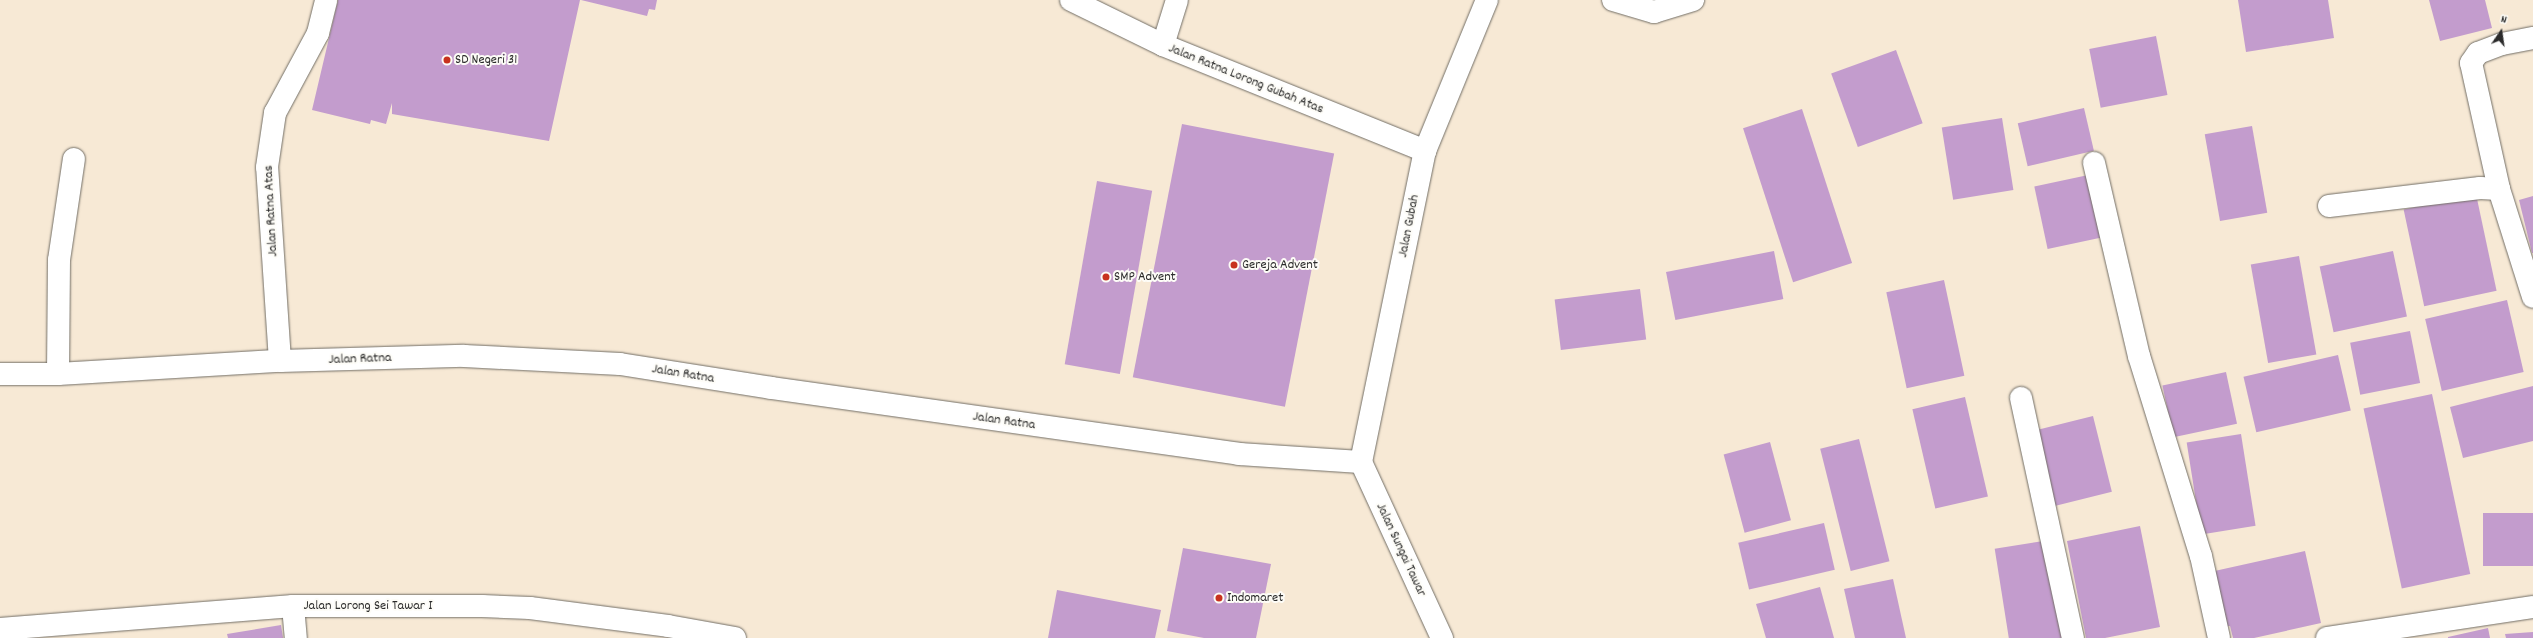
<!DOCTYPE html>
<style>
body{margin:0}
#map{position:relative;width:2533px;height:638px;overflow:hidden;background:#f7e9d5;font-family:Dekko,sans-serif}
div>[style]{position:absolute}
.building>*{inset:0;background:#c39ccd;transform-origin:0 0}
.roads{filter:drop-shadow(0 0 1px #726e66) drop-shadow(0 0 1px #726e66)}
.service>*{height:22px;margin:-11px;padding:0 11px;transform-origin:11px;border-radius:11px;background:#fff}
.minor>*{height:22px;margin:-11px;padding:0 11px;transform-origin:11px;border-radius:11px;background:#fff}
.dots>*{width:11px;height:11px;translate:-50% -50%;box-sizing:border-box;border:2px solid #fdfcf7;border-radius:50%}
span{translate:-50% -50%;white-space:nowrap;text-align:center;line-height:1.15;-webkit-text-stroke:4px #fdfcf7;paint-order:stroke}
.poi-label{font-size:14px;color:#2b2b2b}
.left{translate:0 -50%;text-align:left}
.street-label{font-size:14px;color:#2b2b2b}
.north{position:absolute;left:2481px;top:12px;width:40px;height:40px;-webkit-text-stroke:3px #fdfcf7;paint-order:stroke;rotate:13deg;font-size:11px;font-weight:700;line-height:16px;text-align:center;color:#2b2b2b}
.north::after{content:'';display:block;margin:auto;width:14px;height:18px;background:#2b2b2b;clip-path:polygon(50% 0,100% 100%,50% 72%,0 100%)}
</style>
<div id="map">
<div class="building">
<div style="clip-path:polygon(338px 0,580px 0,549px 141px,392px 114px,392px 103px,386px 124px,371px 120px,370px 124px,312px 110px)"></div>
<div style="clip-path:polygon(581px 0,657px 0,655px 10px,649px 9px,647px 16px)"></div>
<div style="clip-path:polygon(2238px 0,2328px 0,2334px 38px,2246px 52px)"></div>
<div style="clip-path:polygon(2429px 0,2485px 0,2492px 28px,2440px 41px)"></div>
<div style="left:2156px;top:36px;width:60px;height:68px;rotate:79deg"></div>
<div style="left:1896px;top:50px;width:78px;height:69px;rotate:70deg"></div>
<div style="left:2084px;top:108px;width:44px;height:68px;rotate:77deg"></div>
<div style="left:1802px;top:109px;width:162px;height:62px;rotate:72deg"></div>
<div style="left:2002px;top:118px;width:73px;height:61px;rotate:81deg"></div>
<div style="left:1182px;top:124px;width:155px;height:258px;rotate:11deg"></div>
<div style="left:2252px;top:126px;width:88px;height:48px;rotate:80deg"></div>
<div style="left:2093px;top:174px;width:64px;height:60px;rotate:78deg"></div>
<div style="left:1097px;top:181px;width:56px;height:186px;rotate:10deg"></div>
<div style="left:2476px;top:194px;width:99px;height:74px;rotate:78deg"></div>
<div style="clip-path:polygon(2533px 196px,2533px 253px,2532px 253px,2519px 200px)"></div>
<div style="left:1774px;top:251px;width:49px;height:110px;rotate:79deg"></div>
<div style="left:2393px;top:251px;width:67px;height:75px;rotate:78deg"></div>
<div style="left:2299px;top:256px;width:100px;height:49px;rotate:80deg"></div>
<div style="left:1944px;top:280px;width:98px;height:59px;rotate:78deg"></div>
<div style="left:1640px;top:289px;width:51px;height:86px;rotate:83deg"></div>
<div style="left:2507px;top:300px;width:74px;height:84px;rotate:77deg"></div>
<div style="left:2410px;top:331px;width:53px;height:61px;rotate:79deg"></div>
<div style="left:2338px;top:355px;width:57px;height:97px;rotate:77deg"></div>
<div style="left:2226px;top:372px;width:53px;height:65px;rotate:78deg"></div>
<div style="clip-path:polygon(2533px 386px,2533px 441px,2463px 458px,2450px 407px)"></div>
<div style="left:2432px;top:394px;width:184px;height:70px;rotate:78deg"></div>
<div style="left:1965px;top:397px;width:102px;height:54px;rotate:77deg"></div>
<div style="left:2093px;top:416px;width:78px;height:62px;rotate:76deg"></div>
<div style="left:2241px;top:434px;width:93px;height:55px;rotate:81deg"></div>
<div style="left:1859px;top:439px;width:126px;height:40px;rotate:76deg"></div>
<div style="left:1770px;top:442px;width:81px;height:48px;rotate:75deg"></div>
<div style="left:2533px;top:513px;width:53px;height:50px;rotate:90deg"></div>
<div style="left:1824px;top:523px;width:48px;height:88px;rotate:77deg"></div>
<div style="clip-path:polygon(2140px 526px,2160px 627px,2105px 638px,2086px 638px,2067px 541px)"></div>
<div style="left:2050px;top:540px;width:99px;height:56px;rotate:81deg"></div>
<div style="clip-path:polygon(1183px 548px,1271px 564px,1256px 638px,1204px 638px,1167px 631px)"></div>
<div style="clip-path:polygon(2305px 551px,2321px 623px,2254px 638px,2233px 638px,2230px 626px,2223px 627px,2210px 572px)"></div>
<div style="clip-path:polygon(1893px 579px,1906px 638px,1855px 638px,1844px 589px)"></div>
<div style="clip-path:polygon(1820px 587px,1834px 638px,1766px 638px,1756px 604px)"></div>
<div style="clip-path:polygon(1057px 590px,1161px 610px,1155px 638px,1048px 638px)"></div>
<div style="clip-path:polygon(281px 625px,283px 638px,228px 638px,227px 634px)"></div>
<div style="clip-path:polygon(2488px 628px,2490px 638px,2448px 638px,2448px 637px)"></div>
<div style="clip-path:polygon(2533px 632px,2533px 638px,2506px 638px,2505px 634px)"></div>
</div>
<div class="roads">
<div class="service">
<div style="left:2094px;top:163px;width:198px;rotate:76.9deg"></div>
<div style="left:2139px;top:356px;width:209px;rotate:72.8deg"></div>
<div style="left:2201px;top:556px;width:84px;rotate:77.6deg"></div>
<div style="left:2021px;top:398px;width:246px;rotate:77.8deg"></div>
</div>
<div class="minor">
<div style="left:1071px;top:0;width:102px;rotate:26.1deg"></div>
<div style="left:1163px;top:45px;width:283px;rotate:22deg"></div>
<div style="left:1613px;top:0;width:43px;rotate:16.3deg"></div>
<div style="left:1654px;top:12px;width:41px;rotate:-17.1deg"></div>
<div style="left:1163px;top:45px;width:47px;rotate:-72.7deg"></div>
<div style="left:2499px;top:189px;width:129px;rotate:-102.5deg"></div>
<div style="left:2471px;top:63px;width:12px;rotate:-55deg"></div>
<div style="left:2478px;top:53px;width:26px;rotate:-21deg"></div>
<div style="left:2502px;top:44px;width:32px;rotate:-11deg"></div>
<div style="left:2329px;top:206px;width:152px;rotate:-6.8deg"></div>
<div style="left:2480px;top:188px;width:19px;rotate:3deg"></div>
<div style="left:2499px;top:189px;width:113px;rotate:72.5deg"></div>
<div style="left:280px;top:361px;width:194px;rotate:-93.8deg"></div>
<div style="left:267px;top:167px;width:55px;rotate:-81.6deg"></div>
<div style="left:275px;top:113px;width:91px;rotate:-61.7deg"></div>
<div style="left:318px;top:33px;width:34px;rotate:-76deg"></div>
<div style="left:0;top:374px;width:58px"></div>
<div style="left:58px;top:374px;width:222px;rotate:-3.4deg"></div>
<div style="left:280px;top:361px;width:184px;rotate:-1.6deg"></div>
<div style="left:464px;top:356px;width:156px;rotate:2.9deg"></div>
<div style="left:620px;top:364px;width:153px;rotate:9deg"></div>
<div style="left:771px;top:388px;width:473px;rotate:8deg"></div>
<div style="left:1239px;top:454px;width:122px;rotate:3.8deg"></div>
<div style="left:58px;top:374px;width:114px;rotate:-89.5deg"></div>
<div style="left:59px;top:260px;width:102px;rotate:-81.6deg"></div>
<div style="left:1361px;top:462px;width:318px;rotate:-78.4deg"></div>
<div style="left:1425px;top:151px;width:163px;rotate:-67.7deg"></div>
<div style="left:1361px;top:462px;width:194px;rotate:65.3deg"></div>
<div style="left:293px;top:606px;width:32px;rotate:85deg"></div>
<div style="left:0;top:629px;width:294px;rotate:-4.5deg"></div>
<div style="left:293px;top:606px;width:189px"></div>
<div style="left:482px;top:606px;width:48px;rotate:2.4deg"></div>
<div style="left:530px;top:608px;width:139px;rotate:7.4deg"></div>
<div style="left:668px;top:626px;width:68px;rotate:10.2deg"></div>
<div style="left:2327px;top:638px;width:208px;rotate:-8.6deg"></div>
</div>
</div>
<div class="dots">
<div style="left:447px;top:60px;background:#c8321e"></div>
<div style="left:1234px;top:265px;background:#c8321e"></div>
<div style="left:1106px;top:277px;background:#c8321e"></div>
<div style="left:1219px;top:598px;background:#c8321e"></div>
</div>
<div class="poi-label">
<span class="left" style="left:455px;top:60px">SD Negeri 31</span>
<span class="left" style="left:1242px;top:265px">Gereja Advent</span>
<span class="left" style="left:1114px;top:277px">SMP Advent</span>
<span class="left" style="left:1227px;top:598px">Indomaret</span>
</div>
<div class="street-label">
<span style="left:1246px;top:79px;rotate:22deg">Jalan Ratna Lorong Gubah Atas</span>
<span style="left:271px;top:211px;rotate:-93deg">Jalan Ratna Atas</span>
<span style="left:1409px;top:226px;rotate:-79deg">Jalan Gubah</span>
<span style="left:360px;top:359px;rotate:-2deg">Jalan Ratna</span>
<span style="left:683px;top:374px;rotate:9deg">Jalan Ratna</span>
<span style="left:1004px;top:421px;rotate:8deg">Jalan Ratna</span>
<span style="left:1401px;top:550px;rotate:65deg">Jalan Sungai Tawar</span>
<span style="left:368px;top:606px">Jalan Lorong Sei Tawar I</span>
</div>
<div class="north">N</div>
</div>
